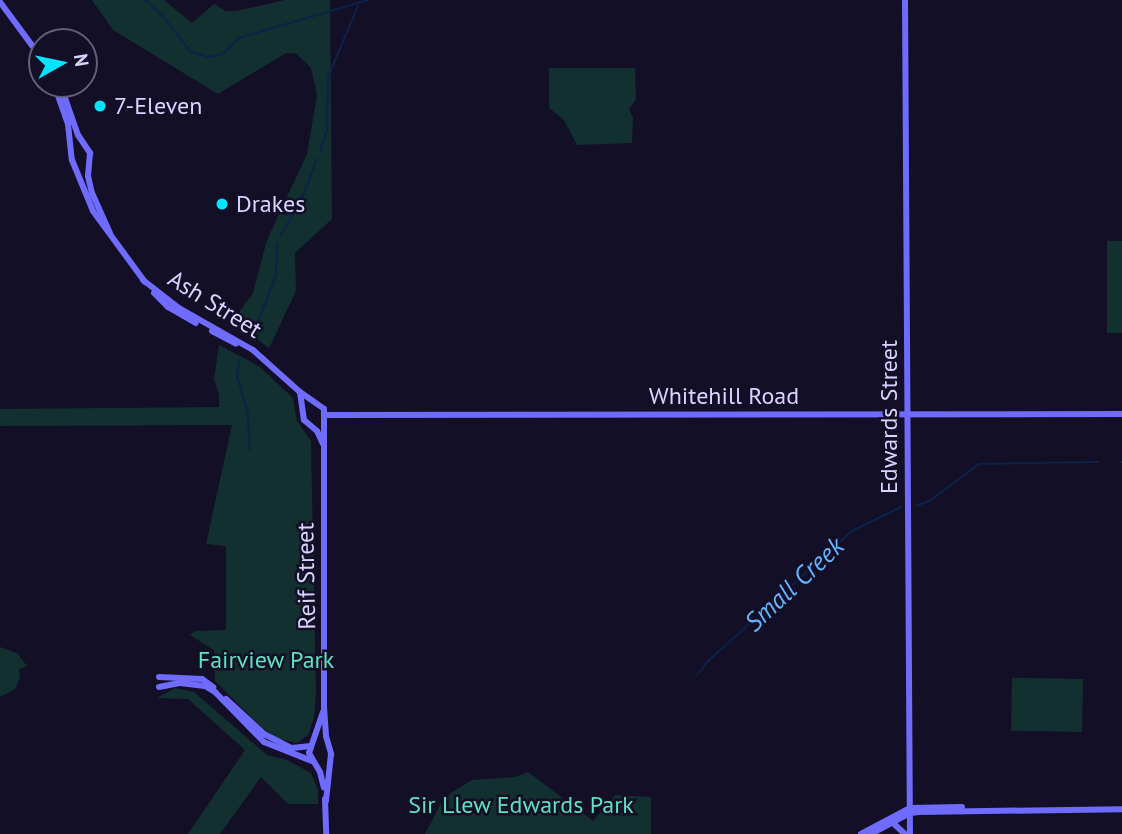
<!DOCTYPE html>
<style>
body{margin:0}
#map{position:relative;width:1122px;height:834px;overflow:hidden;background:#130f26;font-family:"PT Sans",sans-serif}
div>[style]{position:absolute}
.green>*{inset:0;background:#12302f;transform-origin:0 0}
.stream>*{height:2px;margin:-1px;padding:0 1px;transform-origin:1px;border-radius:1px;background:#0c2248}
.secondary>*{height:6px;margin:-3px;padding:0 3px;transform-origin:3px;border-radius:3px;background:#6f6bff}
.dots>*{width:19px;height:19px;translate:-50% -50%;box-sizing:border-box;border:4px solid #130f26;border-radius:50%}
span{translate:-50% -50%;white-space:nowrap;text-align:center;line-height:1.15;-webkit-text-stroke:5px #130f26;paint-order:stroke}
.poi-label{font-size:24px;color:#d9d4ff}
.left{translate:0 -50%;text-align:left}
.street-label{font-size:24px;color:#d9d4ff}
.park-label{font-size:24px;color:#5fe0c0}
.water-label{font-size:26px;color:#62b6ff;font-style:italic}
.north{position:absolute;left:28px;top:28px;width:70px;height:70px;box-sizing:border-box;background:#130f26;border:2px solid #625e7d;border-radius:50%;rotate:81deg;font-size:19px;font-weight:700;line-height:28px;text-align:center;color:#d9d4ff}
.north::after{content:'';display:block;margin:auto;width:24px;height:32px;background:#00e5ff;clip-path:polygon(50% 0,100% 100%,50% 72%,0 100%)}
</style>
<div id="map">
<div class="green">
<div style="clip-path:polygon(92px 0,164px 0,192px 23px,214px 4px,226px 11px,236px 11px,285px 0,330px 0,332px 219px,295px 253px,296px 291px,269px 348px,238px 325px,237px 315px,253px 293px,267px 240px,307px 154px,317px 95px,311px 68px,297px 54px,286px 53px,218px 94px,113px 30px)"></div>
<div style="clip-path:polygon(549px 68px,635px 68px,636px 99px,629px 109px,633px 118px,632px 143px,577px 145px,564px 120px,549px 108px)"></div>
<div style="left:1107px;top:241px;width:15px;height:92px"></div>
<div style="clip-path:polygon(219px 345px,260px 367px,293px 398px,297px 421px,311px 441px,316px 694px,314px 718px,308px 735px,297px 743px,279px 739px,262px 728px,215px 681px,214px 650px,190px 635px,195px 631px,226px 630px,226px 546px,206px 544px,232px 425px,0 426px,0 409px,219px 407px,219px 395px,214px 379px)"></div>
<div style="clip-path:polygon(0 647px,17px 653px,27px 666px,19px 669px,20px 678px,15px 689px,0 697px)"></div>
<div style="left:1083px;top:679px;width:53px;height:71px;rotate:91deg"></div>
<div style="clip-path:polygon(175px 688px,194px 692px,267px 755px,287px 760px,311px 773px,318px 790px,318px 804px,288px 804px,261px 777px,220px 834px,188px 834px,245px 750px,188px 699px,157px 698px)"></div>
<div style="clip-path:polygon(528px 772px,593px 821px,615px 795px,651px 797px,651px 834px,425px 834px,440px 805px,451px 793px,472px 780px,515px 777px)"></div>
</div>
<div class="stream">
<div style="left:145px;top:0;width:24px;rotate:42deg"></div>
<div style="left:163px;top:16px;width:44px;rotate:52.4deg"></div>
<div style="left:190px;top:51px;width:20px;rotate:18deg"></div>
<div style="left:209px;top:57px;width:13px;rotate:-13deg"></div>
<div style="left:222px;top:54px;width:23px;rotate:-43deg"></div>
<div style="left:239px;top:38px;width:134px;rotate:-16.4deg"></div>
<div style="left:320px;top:151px;width:23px;rotate:-72deg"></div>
<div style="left:327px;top:129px;width:52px;rotate:-88.9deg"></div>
<div style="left:328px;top:77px;width:77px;rotate:-67.1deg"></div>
<div style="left:280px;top:236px;width:41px;rotate:-59deg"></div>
<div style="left:301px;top:201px;width:45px;rotate:-69.1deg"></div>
<div style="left:252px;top:338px;width:67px;rotate:-69.1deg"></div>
<div style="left:276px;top:275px;width:32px;rotate:-88deg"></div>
<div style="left:240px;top:359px;width:17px;rotate:100deg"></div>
<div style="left:237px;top:376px;width:40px;rotate:74deg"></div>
<div style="left:248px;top:414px;width:36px;rotate:88deg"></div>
<div style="left:1121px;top:462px;width:1px"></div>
<div style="left:916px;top:506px;width:16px;rotate:-22deg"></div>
<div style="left:931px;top:500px;width:60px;rotate:-36.9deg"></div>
<div style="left:979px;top:464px;width:119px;rotate:-1deg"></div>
<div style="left:697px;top:675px;width:16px;rotate:-52deg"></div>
<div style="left:707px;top:662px;width:195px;rotate:-42.1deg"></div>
<div style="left:852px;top:531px;width:55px;rotate:-26.1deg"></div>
</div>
<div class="secondary">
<div style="left:905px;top:0;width:834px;rotate:89.66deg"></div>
<div style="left:0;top:2px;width:71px;rotate:53.6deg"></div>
<div style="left:54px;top:84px;width:42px;rotate:70.7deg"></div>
<div style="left:68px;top:124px;width:36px;rotate:84deg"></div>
<div style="left:72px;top:160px;width:55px;rotate:67.6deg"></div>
<div style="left:93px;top:211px;width:88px;rotate:53.8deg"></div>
<div style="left:60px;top:84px;width:54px;rotate:70.6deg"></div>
<div style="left:78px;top:135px;width:22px;rotate:56deg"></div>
<div style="left:90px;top:153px;width:23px;rotate:95deg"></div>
<div style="left:88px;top:176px;width:17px;rotate:77deg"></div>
<div style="left:92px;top:193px;width:44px;rotate:65.8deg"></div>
<div style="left:143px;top:280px;width:46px;rotate:37.9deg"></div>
<div style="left:179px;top:308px;width:85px;rotate:29.6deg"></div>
<div style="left:253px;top:350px;width:63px;rotate:41.8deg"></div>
<div style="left:300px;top:392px;width:29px;rotate:35deg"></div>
<div style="left:324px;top:409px;width:298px;rotate:90deg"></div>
<div style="left:324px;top:707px;width:29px;rotate:86deg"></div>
<div style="left:326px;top:736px;width:19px;rotate:74deg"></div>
<div style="left:331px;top:754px;width:47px;rotate:96.1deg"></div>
<div style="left:154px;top:293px;width:20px;rotate:45deg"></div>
<div style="left:168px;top:307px;width:32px;rotate:30deg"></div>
<div style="left:212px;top:331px;width:27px;rotate:28deg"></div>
<div style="left:300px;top:392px;width:28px;rotate:82deg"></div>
<div style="left:304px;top:420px;width:17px;rotate:40deg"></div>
<div style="left:317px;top:431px;width:14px;rotate:65deg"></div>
<div style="left:326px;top:415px;width:796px;rotate:-0.07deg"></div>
<div style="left:159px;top:677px;width:43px;rotate:2.7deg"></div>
<div style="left:202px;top:679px;width:14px;rotate:36deg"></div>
<div style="left:159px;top:687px;width:21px;rotate:-11deg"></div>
<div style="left:180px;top:683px;width:25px;rotate:7deg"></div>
<div style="left:205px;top:686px;width:12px;rotate:31deg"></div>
<div style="left:215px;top:692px;width:70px;rotate:45.6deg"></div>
<div style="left:264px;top:742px;width:52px;rotate:21.6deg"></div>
<div style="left:226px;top:699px;width:52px;rotate:42.6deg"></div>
<div style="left:264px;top:734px;width:31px;rotate:27deg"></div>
<div style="left:292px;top:748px;width:19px;rotate:-6deg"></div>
<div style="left:323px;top:712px;width:43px;rotate:108.9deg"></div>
<div style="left:309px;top:753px;width:22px;rotate:60deg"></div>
<div style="left:320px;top:772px;width:16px;rotate:76deg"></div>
<div style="left:325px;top:799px;width:35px;rotate:88deg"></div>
<div style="left:892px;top:822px;width:18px;rotate:43deg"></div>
<div style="left:861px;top:834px;width:55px;rotate:-28deg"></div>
<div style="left:910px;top:808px;width:52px;rotate:-1.1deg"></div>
<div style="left:871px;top:834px;width:44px;rotate:-28.3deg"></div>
<div style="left:910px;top:813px;width:9px;rotate:-6deg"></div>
<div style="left:919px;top:812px;width:203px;rotate:-0.8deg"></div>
</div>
<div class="dots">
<div style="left:100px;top:106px;background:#00e5ff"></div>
<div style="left:222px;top:204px;background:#00e5ff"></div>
</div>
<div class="poi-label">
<span class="left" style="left:114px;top:106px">7-Eleven</span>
<span class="left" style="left:236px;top:204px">Drakes</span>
</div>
<div class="street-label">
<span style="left:215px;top:304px;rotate:32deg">Ash Street</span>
<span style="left:724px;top:396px">Whitehill Road</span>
<span style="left:889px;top:417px;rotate:-90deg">Edwards Street</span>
<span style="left:306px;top:576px;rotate:-91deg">Reif Street</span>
</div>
<div class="park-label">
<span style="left:266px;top:660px">Fairview Park</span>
<span style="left:521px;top:805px">Sir Llew Edwards Park</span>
</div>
<div class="water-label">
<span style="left:794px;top:584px;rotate:-43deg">Small Creek</span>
</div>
<div class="north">N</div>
</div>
